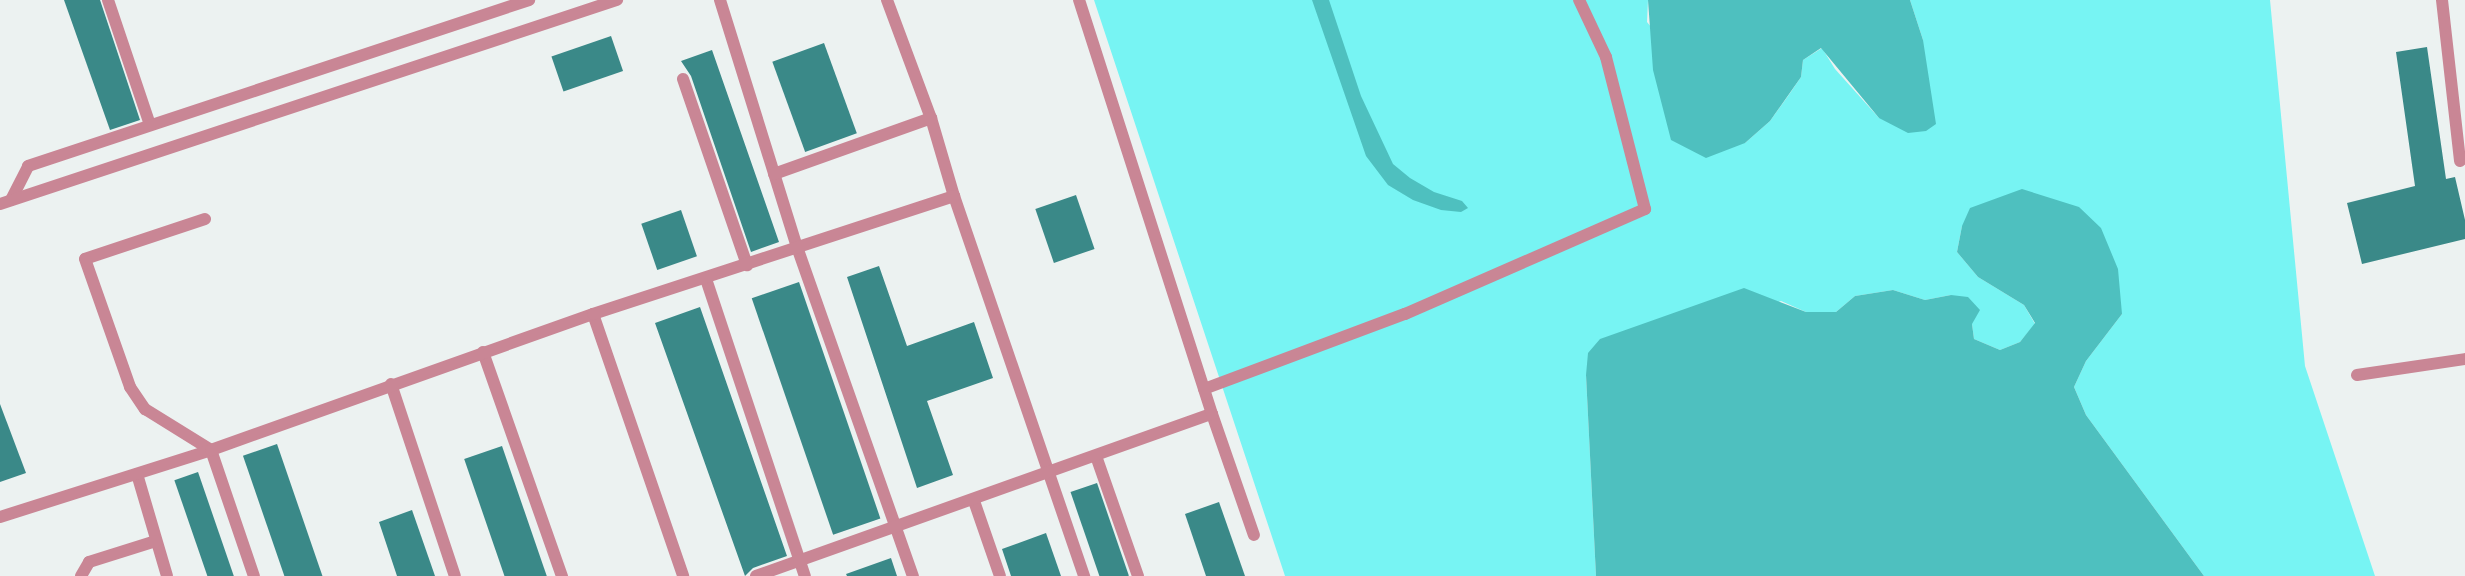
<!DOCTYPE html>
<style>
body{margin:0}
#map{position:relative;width:2465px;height:576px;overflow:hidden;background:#ecf2f1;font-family:"IBM Plex Serif",serif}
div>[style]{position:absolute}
.green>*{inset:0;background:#77f4f3}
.water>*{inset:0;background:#4ec0bf}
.building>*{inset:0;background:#3a8988;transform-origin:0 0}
.minor>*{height:12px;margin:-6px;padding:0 6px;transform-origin:6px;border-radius:6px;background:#c98695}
span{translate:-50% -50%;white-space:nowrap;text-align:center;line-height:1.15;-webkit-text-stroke:5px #fff;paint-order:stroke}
</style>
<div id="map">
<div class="green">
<div style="clip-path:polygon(1094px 0,1648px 0,1647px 22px,1745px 143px,1770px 121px,1788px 96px,1801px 77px,1803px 60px,1822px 48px,1835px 69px,1879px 118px,1923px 40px,1910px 0,2270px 0,2305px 366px,2375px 576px,2204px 576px,2086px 415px,2074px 387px,2086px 361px,2122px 314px,1962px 226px,1957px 252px,1978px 277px,2024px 305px,2035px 324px,2020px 342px,2000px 350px,1974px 339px,1972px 324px,1951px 295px,1925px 300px,1893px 290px,1855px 296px,1836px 312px,1806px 312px,1781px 301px,1586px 375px,1596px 576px,1285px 576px)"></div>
</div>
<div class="water">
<div style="clip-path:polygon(1312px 0,1329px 0,1361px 96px,1393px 164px,1410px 178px,1434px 192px,1462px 201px,1468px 208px,1461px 212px,1441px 210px,1413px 200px,1388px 185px,1366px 156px)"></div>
<div style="clip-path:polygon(1648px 0,1910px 0,1923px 40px,1936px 124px,1926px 131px,1908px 133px,1879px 118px,1821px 48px,1803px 60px,1801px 77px,1770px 121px,1745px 143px,1706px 158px,1671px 140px,1653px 70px)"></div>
<div style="clip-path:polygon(2022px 189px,2079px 207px,2101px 228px,2118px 269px,2122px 314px,2086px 361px,2074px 387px,2086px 415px,2204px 576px,1596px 576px,1586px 375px,1588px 353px,1600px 339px,1744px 288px,1806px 312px,1836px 312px,1855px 296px,1893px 290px,1925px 300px,1951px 295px,1968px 297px,1980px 310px,1972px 324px,1974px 339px,2000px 350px,2020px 342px,2035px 323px,2024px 305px,1978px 277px,1957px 252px,1962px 226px,1970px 208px)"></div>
</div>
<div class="building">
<div style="clip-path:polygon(64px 0,100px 0,140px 120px,110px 130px)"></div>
<div style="left:611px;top:36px;width:37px;height:63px;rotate:71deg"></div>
<div style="left:824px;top:43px;width:96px;height:55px;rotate:70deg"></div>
<div style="clip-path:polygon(2427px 47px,2446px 179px,2455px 177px,2465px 220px,2465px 239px,2362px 264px,2347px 203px,2415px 186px,2396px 52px)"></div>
<div style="clip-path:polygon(712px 50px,779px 242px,751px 252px,691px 76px,681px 61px)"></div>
<div style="left:1076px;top:195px;width:57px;height:43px;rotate:71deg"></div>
<div style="left:681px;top:210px;width:49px;height:42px;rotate:71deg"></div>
<div style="clip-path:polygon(879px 266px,907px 346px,974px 322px,993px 378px,927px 401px,953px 475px,917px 488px,847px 277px)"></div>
<div style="left:799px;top:282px;width:250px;height:50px;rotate:71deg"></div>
<div style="clip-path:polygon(700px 307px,787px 556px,753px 568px,745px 576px,655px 323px)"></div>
<div style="clip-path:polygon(0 404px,26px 473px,0 482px)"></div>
<div style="left:277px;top:444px;width:140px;height:36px;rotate:71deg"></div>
<div style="left:502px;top:446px;width:138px;height:40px;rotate:71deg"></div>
<div style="left:198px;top:472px;width:110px;height:25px;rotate:71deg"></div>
<div style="left:1097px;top:483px;width:98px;height:28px;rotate:71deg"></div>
<div style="clip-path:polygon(1219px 502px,1245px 576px,1206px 576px,1185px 514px)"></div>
<div style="clip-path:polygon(412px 510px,435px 576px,397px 576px,379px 522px)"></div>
<div style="clip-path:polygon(1046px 533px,1061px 576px,1011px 576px,1002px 549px)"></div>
<div style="clip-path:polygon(891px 558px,897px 576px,847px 576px,846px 574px)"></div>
</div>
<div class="minor">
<div style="left:108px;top:0;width:132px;rotate:71.4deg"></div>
<div style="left:720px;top:0;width:259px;rotate:72.7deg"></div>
<div style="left:797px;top:247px;width:349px;rotate:70.6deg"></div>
<div style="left:887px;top:0;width:126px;rotate:69.6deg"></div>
<div style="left:931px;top:118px;width:81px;rotate:73.6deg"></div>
<div style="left:954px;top:196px;width:402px;rotate:71.1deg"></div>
<div style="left:2442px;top:0;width:162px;rotate:83.6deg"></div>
<div style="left:683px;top:79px;width:197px;rotate:71deg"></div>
<div style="left:774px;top:174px;width:167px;rotate:-19.6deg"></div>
<div style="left:11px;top:200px;width:38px;rotate:-63deg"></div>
<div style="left:28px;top:166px;width:528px;rotate:-18.33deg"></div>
<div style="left:0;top:204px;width:650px;rotate:-18.3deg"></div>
<div style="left:205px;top:219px;width:126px;rotate:161.6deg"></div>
<div style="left:85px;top:259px;width:136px;rotate:70.6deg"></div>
<div style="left:130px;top:387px;width:27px;rotate:56deg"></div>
<div style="left:145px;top:409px;width:78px;rotate:31.8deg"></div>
<div style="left:211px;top:450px;width:133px;rotate:71.2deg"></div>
<div style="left:706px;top:279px;width:313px;rotate:71.6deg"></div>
<div style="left:593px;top:314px;width:277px;rotate:71deg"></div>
<div style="left:483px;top:352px;width:238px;rotate:70.6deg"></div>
<div style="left:2357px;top:375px;width:109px;rotate:-8.4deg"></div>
<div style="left:391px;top:384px;width:202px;rotate:71.6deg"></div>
<div style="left:1204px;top:389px;width:215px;rotate:-20.5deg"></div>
<div style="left:1405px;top:314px;width:262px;rotate:-23.6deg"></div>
<div style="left:1645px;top:209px;width:157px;rotate:-104.4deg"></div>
<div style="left:1606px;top:57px;width:63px;rotate:-115.3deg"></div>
<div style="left:1212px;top:414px;width:128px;rotate:70.9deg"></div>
<div style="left:1096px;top:456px;width:127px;rotate:70.7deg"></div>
<div style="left:137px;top:474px;width:106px;rotate:73.6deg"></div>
<div style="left:974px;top:501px;width:79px;rotate:70.9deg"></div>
<div style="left:0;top:517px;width:221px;rotate:-17.6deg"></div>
<div style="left:211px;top:450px;width:405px;rotate:-19.6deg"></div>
<div style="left:593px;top:314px;width:380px;rotate:-18.1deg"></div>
<div style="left:81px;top:576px;width:16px;rotate:-60deg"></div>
<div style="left:89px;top:562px;width:70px;rotate:-17.4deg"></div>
<div style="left:756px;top:576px;width:484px;rotate:-19.6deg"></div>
<div style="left:1212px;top:414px;width:435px;rotate:-107.8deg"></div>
</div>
</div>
